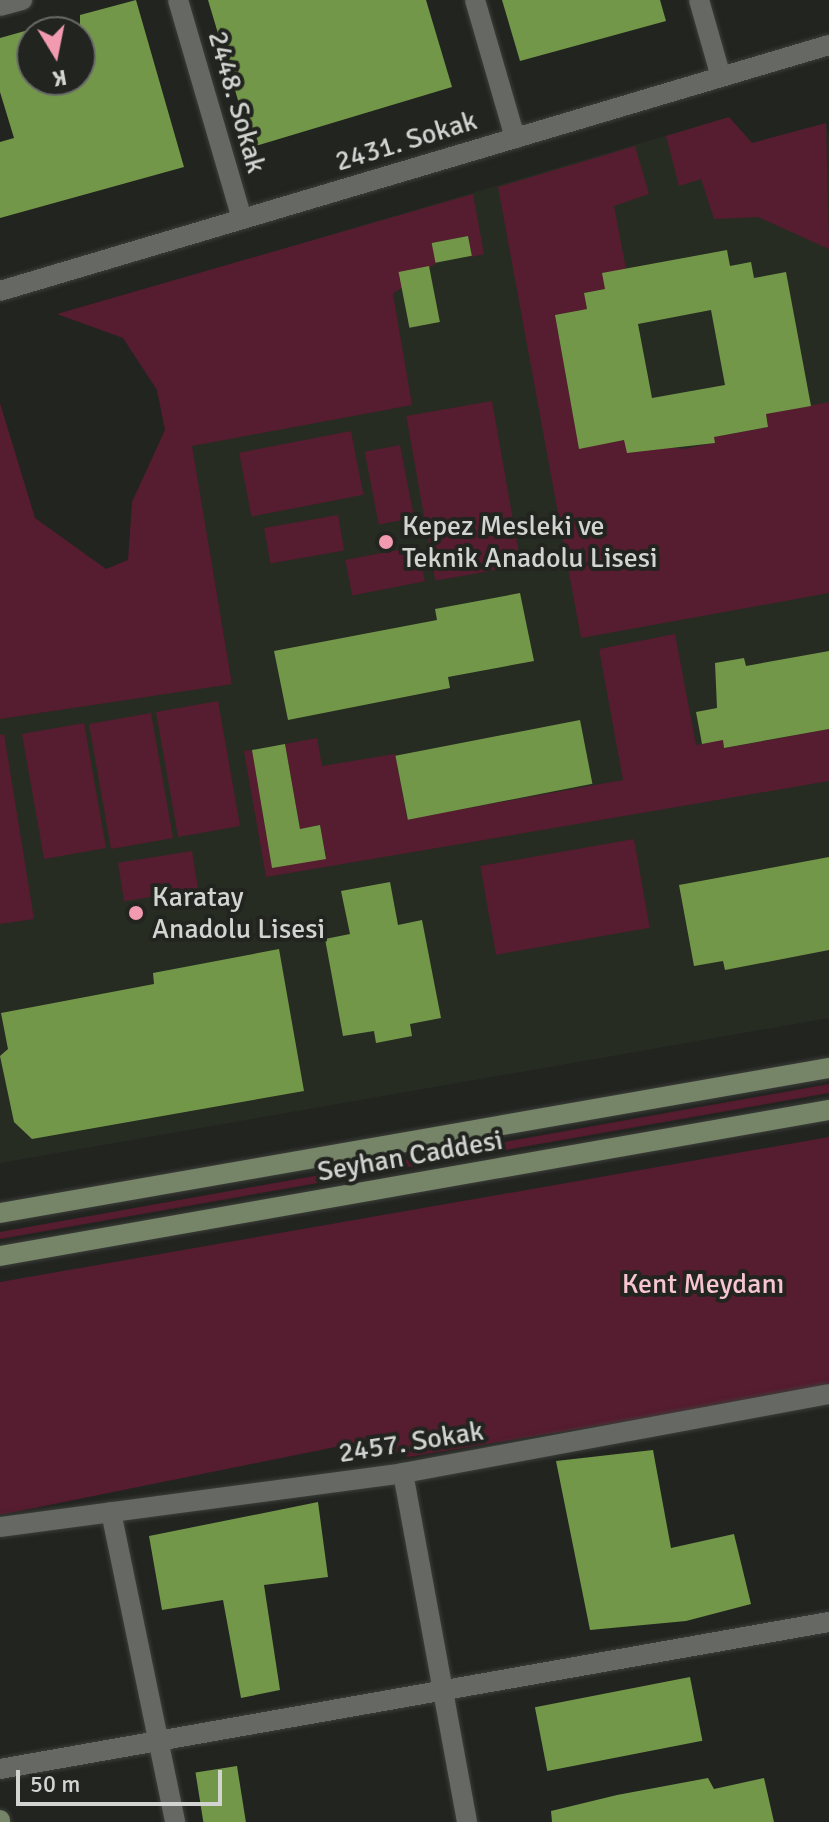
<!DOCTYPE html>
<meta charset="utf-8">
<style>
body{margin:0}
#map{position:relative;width:829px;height:1822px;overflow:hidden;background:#222420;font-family:Signika,sans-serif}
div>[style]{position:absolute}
.built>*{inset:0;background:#272c22}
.green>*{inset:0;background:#561c2f;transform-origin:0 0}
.building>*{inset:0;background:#739749;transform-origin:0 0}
.roads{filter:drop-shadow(0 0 2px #3c3e3a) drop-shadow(0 0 2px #3c3e3a)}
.street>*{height:20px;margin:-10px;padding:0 10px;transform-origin:10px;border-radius:10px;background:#656863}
.secondary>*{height:20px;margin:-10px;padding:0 10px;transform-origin:10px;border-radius:10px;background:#768467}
.dots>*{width:22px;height:22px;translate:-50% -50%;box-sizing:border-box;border:4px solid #222420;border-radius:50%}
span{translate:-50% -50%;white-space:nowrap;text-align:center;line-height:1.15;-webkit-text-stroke:8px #222420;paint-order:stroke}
.street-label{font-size:28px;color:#d2d4d1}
.poi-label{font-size:28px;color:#d2d4d1}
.left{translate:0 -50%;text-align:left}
.park-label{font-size:28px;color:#f6c5d0}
.north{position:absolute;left:16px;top:16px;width:80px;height:80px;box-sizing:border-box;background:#222420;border:2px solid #686a67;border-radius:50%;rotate:170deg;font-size:22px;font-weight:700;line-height:32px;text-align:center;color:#d2d4d1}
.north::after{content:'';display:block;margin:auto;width:28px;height:36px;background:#f29ab0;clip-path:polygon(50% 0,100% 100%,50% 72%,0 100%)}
.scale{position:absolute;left:16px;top:1770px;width:206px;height:36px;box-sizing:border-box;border:4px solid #d2d4d1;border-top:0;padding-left:10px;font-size:24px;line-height:28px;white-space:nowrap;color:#d2d4d1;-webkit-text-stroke:6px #222420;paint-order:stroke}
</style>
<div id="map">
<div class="built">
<div style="clip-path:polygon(729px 117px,752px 143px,826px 123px,829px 136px,829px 1018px,0 1163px,0 719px,232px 683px,164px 284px)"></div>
</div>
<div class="green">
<div style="clip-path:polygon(729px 117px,752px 143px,826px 123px,829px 249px,758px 217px,714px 219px,701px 179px,679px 186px,666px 136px)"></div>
<div style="clip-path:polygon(635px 146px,649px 194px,614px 206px,626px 269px,605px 289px,584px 293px,587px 309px,555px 315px,579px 448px,624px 440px,683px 449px,714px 443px,714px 437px,768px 427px,766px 414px,829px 402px,829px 593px,581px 638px,498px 187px)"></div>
<div style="clip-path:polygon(473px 194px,484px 254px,472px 257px,468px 236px,432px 243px,436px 263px,393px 294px,412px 405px,192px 446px,232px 684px,0 719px,0 403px,35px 518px,106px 569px,128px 560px,132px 502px,165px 430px,157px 390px,123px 338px,57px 314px)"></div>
<div style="left:492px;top:401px;width:167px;height:87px;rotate:80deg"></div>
<div style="left:351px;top:431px;width:65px;height:114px;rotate:79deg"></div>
<div style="left:400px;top:445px;width:74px;height:36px;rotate:79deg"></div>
<div style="left:338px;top:515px;width:36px;height:75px;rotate:80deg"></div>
<div style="left:418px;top:546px;width:36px;height:74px;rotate:79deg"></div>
<div style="clip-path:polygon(675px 634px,696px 745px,718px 741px,722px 733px,725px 748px,829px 729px,829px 781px,266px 877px,244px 751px,252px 750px,272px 867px,326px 858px,320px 825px,300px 829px,285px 744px,317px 738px,322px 766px,395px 754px,407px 819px,623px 780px,599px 649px)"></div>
<div style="left:218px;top:701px;width:127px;height:63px;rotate:80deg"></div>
<div style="left:151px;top:713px;width:127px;height:63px;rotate:80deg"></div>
<div style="left:84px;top:723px;width:127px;height:63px;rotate:80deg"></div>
<div style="clip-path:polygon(4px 734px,34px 919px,0 924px,0 735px)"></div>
<div style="left:634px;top:839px;width:90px;height:156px;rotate:80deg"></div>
<div style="left:192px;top:851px;width:39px;height:75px;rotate:81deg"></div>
<div style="clip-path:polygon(829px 1084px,829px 1093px,0 1239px,0 1232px)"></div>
<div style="clip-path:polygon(829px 1137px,829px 1388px,408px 1457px,370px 1440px,0 1515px,0 1282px)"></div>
</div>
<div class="building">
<div style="clip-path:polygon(136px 0,184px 167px,0 218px,0 142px,14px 138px,0 92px,0 38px,32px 29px,32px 80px,80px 80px,80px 15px)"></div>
<div style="clip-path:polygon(208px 0,426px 0,452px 87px,252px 147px)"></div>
<div style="clip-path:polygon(502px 0,660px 0,666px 21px,520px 61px)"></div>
<div style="left:468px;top:236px;width:20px;height:37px;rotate:79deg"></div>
<div style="clip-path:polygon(evenodd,727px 250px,730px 266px,751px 262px,754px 278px,786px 272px,811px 406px,766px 414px,768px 427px,714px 437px,715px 443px,627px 453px,624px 440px,579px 449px,555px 315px,587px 309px,584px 293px,605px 289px,602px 273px,727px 250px,711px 310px,725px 385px,652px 398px,638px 324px,711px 310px)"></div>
<div style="left:429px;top:266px;width:57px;height:31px;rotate:79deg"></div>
<div style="clip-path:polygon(520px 593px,534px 661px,448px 677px,450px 688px,288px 720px,274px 651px,437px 620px,435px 609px)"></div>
<div style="clip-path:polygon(829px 651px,829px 729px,724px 748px,723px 740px,702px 744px,696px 712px,717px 708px,715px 663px,744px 658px,746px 666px)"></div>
<div style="left:580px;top:720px;width:65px;height:188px;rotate:79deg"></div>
<div style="clip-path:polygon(285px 744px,300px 829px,320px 825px,326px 859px,272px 868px,252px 750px)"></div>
<div style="clip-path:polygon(829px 857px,829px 950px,725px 970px,723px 961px,694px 966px,679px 885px)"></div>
<div style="clip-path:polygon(390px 882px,398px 925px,422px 920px,441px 1018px,410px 1024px,412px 1036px,376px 1043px,374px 1031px,343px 1036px,325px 939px,350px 934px,341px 891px)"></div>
<div style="clip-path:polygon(279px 949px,304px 1091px,32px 1139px,14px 1122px,0 1056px,8px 1049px,1px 1013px,154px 984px,153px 973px)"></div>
<div style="clip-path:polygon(653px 1450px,671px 1548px,734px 1534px,751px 1604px,686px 1621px,590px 1630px,556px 1461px)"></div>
<div style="clip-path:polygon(318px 1502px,328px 1577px,264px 1585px,280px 1690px,241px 1698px,223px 1600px,162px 1610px,149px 1536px)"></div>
<div style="left:690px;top:1677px;width:65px;height:158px;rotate:79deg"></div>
<div style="left:237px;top:1766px;width:57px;height:42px;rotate:81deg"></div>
<div style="clip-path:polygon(764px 1778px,774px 1822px,552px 1822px,551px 1811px,617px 1795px,708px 1778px,714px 1789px)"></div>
</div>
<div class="roads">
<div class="street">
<div style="left:178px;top:0;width:228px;rotate:73.7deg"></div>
<div style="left:475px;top:0;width:144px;rotate:73.8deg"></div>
<div style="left:699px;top:0;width:80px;rotate:74.1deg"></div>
<div style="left:0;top:6px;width:23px;rotate:-15deg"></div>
<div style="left:0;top:291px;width:865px;rotate:-16.53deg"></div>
<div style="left:403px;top:1473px;width:355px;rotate:79.6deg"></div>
<div style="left:111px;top:1512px;width:317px;rotate:78.3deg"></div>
<div style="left:0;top:1527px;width:407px;rotate:-7.6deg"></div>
<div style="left:403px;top:1473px;width:433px;rotate:-10.5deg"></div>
<div style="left:0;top:1769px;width:842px;rotate:-10.06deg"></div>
</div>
<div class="secondary">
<div style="left:0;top:1213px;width:842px;rotate:-9.92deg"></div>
<div style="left:0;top:1256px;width:842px;rotate:-9.99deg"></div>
<div style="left:0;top:1820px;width:2px;rotate:90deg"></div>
</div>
</div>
<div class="dots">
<div style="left:386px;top:542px;background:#f29ab0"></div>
<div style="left:136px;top:913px;background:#f29ab0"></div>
</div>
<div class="street-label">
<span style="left:237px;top:102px;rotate:74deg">2448. Sokak</span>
<span style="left:406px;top:141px;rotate:-17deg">2431. Sokak</span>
<span style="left:410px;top:1156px;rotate:-10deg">Seyhan Caddesi</span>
<span style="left:411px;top:1442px;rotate:-9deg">2457. Sokak</span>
</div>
<div class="poi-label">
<span class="left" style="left:402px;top:542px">Kepez Mesleki ve<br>Teknik Anadolu Lisesi</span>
<span class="left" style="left:152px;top:913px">Karatay<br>Anadolu Lisesi</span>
</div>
<div class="park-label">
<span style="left:703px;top:1284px">Kent Meydanı</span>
</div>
<div class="north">K</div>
<div class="scale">50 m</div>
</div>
